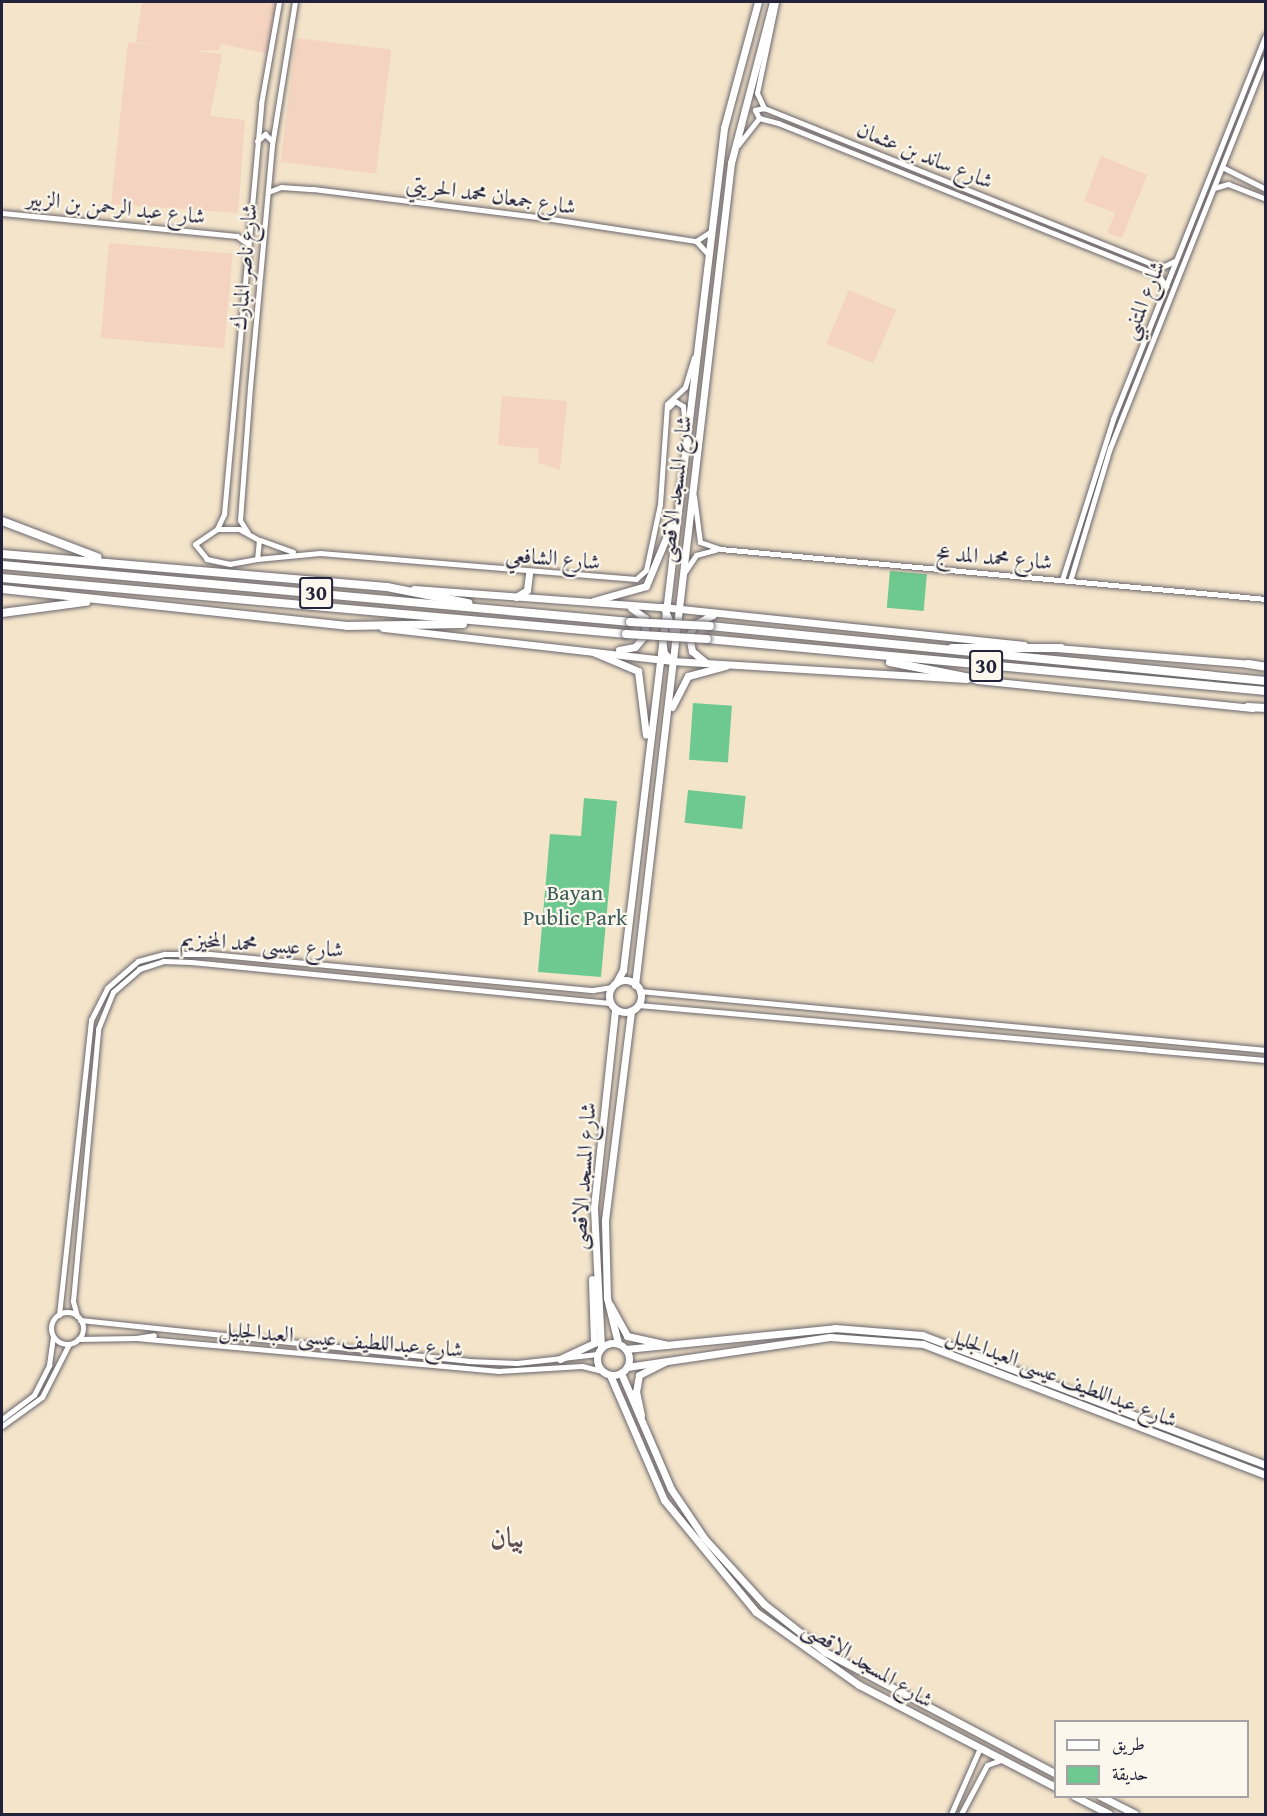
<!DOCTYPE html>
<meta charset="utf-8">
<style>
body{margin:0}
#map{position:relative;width:1267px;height:1816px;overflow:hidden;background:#f3e4ca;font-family:"Gentium Book Plus",Amiri,serif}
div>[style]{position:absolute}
.built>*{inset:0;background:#f4d3c0;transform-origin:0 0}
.green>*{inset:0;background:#6ec990;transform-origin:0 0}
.roads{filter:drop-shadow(0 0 2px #6b666d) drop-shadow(0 0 2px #6b666d)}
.minor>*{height:5px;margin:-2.5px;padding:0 2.5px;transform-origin:2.5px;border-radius:2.5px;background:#fff}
.minor>.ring{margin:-2.5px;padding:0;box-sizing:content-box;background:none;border:5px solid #fff;border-radius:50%}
.major>*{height:7px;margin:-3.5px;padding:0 3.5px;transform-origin:3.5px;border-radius:3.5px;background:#fff}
.major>.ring{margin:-3.5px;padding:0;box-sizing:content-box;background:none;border:7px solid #fff;border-radius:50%}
.highway>*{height:8px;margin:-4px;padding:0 4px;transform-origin:4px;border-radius:4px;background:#fff}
.bridges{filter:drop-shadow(0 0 2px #6b666d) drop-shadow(0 0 2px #6b666d)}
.highway-bridge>*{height:8px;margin:-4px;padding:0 4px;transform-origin:4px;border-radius:4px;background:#fff}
span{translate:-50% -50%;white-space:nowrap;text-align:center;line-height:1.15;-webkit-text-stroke:4.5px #fbf7ec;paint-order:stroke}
.shield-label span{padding:2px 4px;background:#fbf7ec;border:2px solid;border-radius:4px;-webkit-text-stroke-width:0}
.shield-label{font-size:21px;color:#22223b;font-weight:700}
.street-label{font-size:22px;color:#22223b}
.park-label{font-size:22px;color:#3d5c59}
.district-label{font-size:28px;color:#615155;font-weight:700}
.frame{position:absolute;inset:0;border:3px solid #22223b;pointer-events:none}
.legend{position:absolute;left:1054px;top:1720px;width:195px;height:78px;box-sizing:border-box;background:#fbf7ec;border:2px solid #a4a2a5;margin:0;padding:8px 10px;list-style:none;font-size:18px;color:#22223b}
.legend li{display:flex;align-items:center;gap:12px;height:30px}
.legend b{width:30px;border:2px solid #a4a2a5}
</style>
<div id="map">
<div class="built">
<div style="clip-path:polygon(142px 2px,279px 2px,269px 54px,221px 44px,219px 50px,196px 51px,222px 54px,210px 116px,245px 120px,238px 213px,111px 204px,128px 42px,162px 46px,136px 42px)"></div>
<div style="left:296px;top:38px;width:96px;height:125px;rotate:7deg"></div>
<div style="clip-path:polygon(1101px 156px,1147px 175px,1122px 238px,1107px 233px,1115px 213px,1084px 201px)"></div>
<div style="left:109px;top:243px;width:124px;height:95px;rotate:5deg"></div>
<div style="left:849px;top:290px;width:51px;height:58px;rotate:23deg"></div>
<div style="clip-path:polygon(502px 396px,567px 401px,560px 470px,538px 463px,539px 449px,498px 445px)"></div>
</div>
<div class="green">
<div style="left:890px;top:571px;width:37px;height:37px;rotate:5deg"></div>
<div style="left:693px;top:703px;width:39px;height:57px;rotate:4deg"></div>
<div style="left:688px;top:790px;width:58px;height:33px;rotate:6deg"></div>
<div style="clip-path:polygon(584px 798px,617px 801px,601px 977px,538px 972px,550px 834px,581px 836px)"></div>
</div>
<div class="roads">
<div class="minor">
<div style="left:776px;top:2px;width:93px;rotate:101.8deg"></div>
<div style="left:757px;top:93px;width:17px;rotate:65deg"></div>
<div style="left:764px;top:108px;width:418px;rotate:21.9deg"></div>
<div style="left:1152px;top:264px;width:10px;rotate:17deg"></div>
<div style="left:1162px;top:267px;width:14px;rotate:-25deg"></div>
<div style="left:759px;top:118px;width:9px;rotate:-117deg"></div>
<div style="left:755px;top:110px;width:9px;rotate:-13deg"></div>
<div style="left:257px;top:141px;width:11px;rotate:-41deg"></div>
<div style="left:265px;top:134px;width:8px;rotate:45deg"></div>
<div style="left:738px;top:145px;width:34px;rotate:-52deg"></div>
<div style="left:759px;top:118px;width:20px;rotate:15deg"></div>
<div style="left:778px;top:123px;width:409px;rotate:21.8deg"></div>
<div style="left:1158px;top:275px;width:14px;rotate:54deg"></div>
<div style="left:1222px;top:167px;width:49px;rotate:26.6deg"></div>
<div style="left:1214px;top:188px;width:15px;rotate:-16deg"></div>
<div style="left:1228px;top:184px;width:41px;rotate:21.5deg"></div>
<div style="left:268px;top:192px;width:14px;rotate:-21deg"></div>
<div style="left:281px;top:187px;width:32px;rotate:4deg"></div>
<div style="left:313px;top:189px;width:234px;rotate:7.1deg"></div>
<div style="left:545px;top:218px;width:153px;rotate:8.7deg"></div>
<div style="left:696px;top:241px;width:16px;rotate:47deg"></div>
<div style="left:2px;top:213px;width:236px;rotate:5.6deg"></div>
<div style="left:237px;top:236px;width:14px;rotate:36deg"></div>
<div style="left:696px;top:241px;width:17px;rotate:-33deg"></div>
<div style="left:669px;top:407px;width:8px;rotate:-45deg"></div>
<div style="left:675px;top:401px;width:9px;rotate:32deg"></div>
<div style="left:683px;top:406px;width:25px;rotate:85deg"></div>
<div style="left:694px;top:496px;width:46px;rotate:82.6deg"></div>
<div style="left:700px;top:542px;width:21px;rotate:19deg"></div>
<div style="left:720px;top:549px;width:548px;rotate:5.23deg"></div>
<div style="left:217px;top:529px;width:17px;rotate:-65deg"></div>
<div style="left:224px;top:514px;width:412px;rotate:-84.8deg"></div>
<div style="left:261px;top:104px;width:104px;rotate:-80deg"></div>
<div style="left:217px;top:529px;width:22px"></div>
<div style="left:239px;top:529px;width:23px;rotate:29deg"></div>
<div style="left:259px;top:540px;width:19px;rotate:96deg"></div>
<div style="left:257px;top:559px;width:27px;rotate:170deg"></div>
<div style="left:230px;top:564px;width:24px;rotate:-168deg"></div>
<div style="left:207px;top:559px;width:19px;rotate:-129deg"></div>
<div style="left:195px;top:544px;width:27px;rotate:-34deg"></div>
<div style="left:248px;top:533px;width:15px;rotate:-122deg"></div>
<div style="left:240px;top:520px;width:133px;rotate:-85.7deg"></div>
<div style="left:250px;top:387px;width:243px;rotate:-84.8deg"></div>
<div style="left:272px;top:145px;width:145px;rotate:-80.9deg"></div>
<div style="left:260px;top:540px;width:35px;rotate:20deg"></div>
<div style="left:257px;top:559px;width:63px;rotate:-5.4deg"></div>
<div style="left:320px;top:553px;width:317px;rotate:4.7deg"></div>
<div style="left:636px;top:579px;width:13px;rotate:-42deg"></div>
<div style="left:646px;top:570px;width:67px;rotate:-78deg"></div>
<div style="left:660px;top:504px;width:100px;rotate:-86deg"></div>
<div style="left:667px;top:404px;width:25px;rotate:-43deg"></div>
<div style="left:685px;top:387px;width:31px;rotate:-73deg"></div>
<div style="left:684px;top:573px;width:22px;rotate:-56deg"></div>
<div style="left:696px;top:555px;width:20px;rotate:-15deg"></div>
<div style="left:1062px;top:580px;width:169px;rotate:-72.4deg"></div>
<div style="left:1113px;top:419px;width:413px;rotate:-68.3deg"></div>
<div style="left:1070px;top:581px;width:139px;rotate:-73.3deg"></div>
<div style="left:1110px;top:448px;width:423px;rotate:-68.3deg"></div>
<div style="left:639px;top:991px;width:630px;rotate:5.38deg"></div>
<div style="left:638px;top:1005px;width:630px;rotate:5.01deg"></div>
<div class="ring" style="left:51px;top:1312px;width:27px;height:27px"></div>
<div style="left:59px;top:1315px;width:297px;rotate:-83.8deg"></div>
<div style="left:91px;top:1020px;width:36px;rotate:-63deg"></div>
<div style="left:107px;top:988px;width:41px;rotate:-41.1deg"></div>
<div style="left:138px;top:961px;width:28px;rotate:-15deg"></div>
<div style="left:165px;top:954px;width:45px"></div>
<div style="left:210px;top:954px;width:385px;rotate:5.4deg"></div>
<div style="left:593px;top:990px;width:19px;rotate:-9deg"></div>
<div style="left:77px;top:1316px;width:16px;rotate:-105deg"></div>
<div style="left:73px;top:1301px;width:273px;rotate:-84.7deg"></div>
<div style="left:98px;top:1029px;width:40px;rotate:-68deg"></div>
<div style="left:113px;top:992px;width:35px;rotate:-41deg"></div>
<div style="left:139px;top:969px;width:25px;rotate:-18deg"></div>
<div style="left:163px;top:961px;width:28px;rotate:2deg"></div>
<div style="left:191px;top:962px;width:421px;rotate:5.6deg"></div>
<div style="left:80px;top:1320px;width:390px;rotate:6deg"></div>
<div style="left:468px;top:1361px;width:49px;rotate:2.3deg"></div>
<div style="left:517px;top:1363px;width:81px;rotate:-6.4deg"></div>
<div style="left:136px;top:1338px;width:18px;rotate:-9deg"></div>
<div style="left:78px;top:1339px;width:58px;rotate:-1deg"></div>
<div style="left:136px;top:1338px;width:364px;rotate:5.2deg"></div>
<div style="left:498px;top:1371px;width:84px;rotate:-3.4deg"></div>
<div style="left:582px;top:1366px;width:21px;rotate:14deg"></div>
<div style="left:2px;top:1419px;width:40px;rotate:-37deg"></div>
<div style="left:34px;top:1395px;width:34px;rotate:-63deg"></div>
<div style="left:49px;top:1365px;width:29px;rotate:-82deg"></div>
<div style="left:2px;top:1426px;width:49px;rotate:-35.9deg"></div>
<div style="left:42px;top:1397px;width:59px;rotate:-63deg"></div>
<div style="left:951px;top:1814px;width:72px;rotate:-66.3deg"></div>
<div style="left:961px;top:1814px;width:55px;rotate:-62deg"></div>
<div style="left:987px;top:1765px;width:15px;rotate:-20deg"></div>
</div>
<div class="major">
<div style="left:414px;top:589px;width:249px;rotate:4.2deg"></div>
<div style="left:662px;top:607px;width:364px;rotate:6deg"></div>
<div style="left:516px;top:597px;width:13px;rotate:-32deg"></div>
<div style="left:527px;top:590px;width:17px;rotate:-83deg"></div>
<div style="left:593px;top:601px;width:55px;rotate:-15.8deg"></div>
<div style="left:646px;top:586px;width:65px;rotate:-67.4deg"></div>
<div style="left:664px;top:608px;width:24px;rotate:68deg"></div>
<div style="left:383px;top:628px;width:291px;rotate:6.5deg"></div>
<div style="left:672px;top:661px;width:295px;rotate:3.5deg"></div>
<div style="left:662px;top:639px;width:14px;rotate:82deg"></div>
<div style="left:664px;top:653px;width:10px;rotate:45deg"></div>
<div style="left:1056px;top:648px;width:196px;rotate:4.7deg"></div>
<div style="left:619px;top:650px;width:16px;rotate:-11deg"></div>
<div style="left:635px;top:647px;width:16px;rotate:-50deg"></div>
<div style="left:645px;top:635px;width:17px;rotate:-90deg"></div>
<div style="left:645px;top:618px;width:17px;rotate:-144deg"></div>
<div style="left:593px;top:652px;width:49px;rotate:22.9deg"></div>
<div style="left:638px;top:671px;width:64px;rotate:82.9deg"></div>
<div style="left:705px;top:662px;width:17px;rotate:-140deg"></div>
<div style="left:692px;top:651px;width:16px;rotate:-101deg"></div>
<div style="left:689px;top:635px;width:13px;rotate:-61deg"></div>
<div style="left:695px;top:624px;width:20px;rotate:-27deg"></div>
<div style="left:977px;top:680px;width:277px;rotate:5.8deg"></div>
<div style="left:672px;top:707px;width:35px;rotate:-63deg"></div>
<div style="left:688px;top:676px;width:39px;rotate:-15deg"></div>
<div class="ring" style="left:609px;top:980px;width:25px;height:25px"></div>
<div style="left:616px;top:983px;width:15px;rotate:-62deg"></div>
<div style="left:623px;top:970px;width:848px;rotate:-83.16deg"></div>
<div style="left:724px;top:128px;width:131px;rotate:-74.9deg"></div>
<div style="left:635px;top:985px;width:828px;rotate:-83.34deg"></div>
<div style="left:731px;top:163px;width:166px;rotate:-75.4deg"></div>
<div style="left:610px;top:1305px;width:35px;rotate:61deg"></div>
<div style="left:627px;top:1336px;width:42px;rotate:12.4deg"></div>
<div class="ring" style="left:597px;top:1343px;width:25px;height:25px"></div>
<div style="left:618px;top:1343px;width:46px;rotate:-103.7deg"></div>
<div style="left:607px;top:1298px;width:78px;rotate:-91.5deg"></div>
<div style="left:605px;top:1220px;width:211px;rotate:-82.9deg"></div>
<div style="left:601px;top:1347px;width:140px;rotate:-92.9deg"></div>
<div style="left:594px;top:1207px;width:199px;rotate:-83.9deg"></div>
<div style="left:626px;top:1349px;width:210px;rotate:-5.7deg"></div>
<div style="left:835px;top:1328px;width:87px;rotate:4.6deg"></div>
<div style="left:922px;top:1335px;width:368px;rotate:20.7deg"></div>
<div style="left:560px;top:1359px;width:38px;rotate:-25deg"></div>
<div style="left:594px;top:1343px;width:64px;rotate:-91.8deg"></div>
<div style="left:627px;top:1367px;width:205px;rotate:-8.4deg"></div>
<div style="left:830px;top:1337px;width:93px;rotate:4.3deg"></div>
<div style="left:923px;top:1344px;width:367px;rotate:20.9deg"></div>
<div style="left:621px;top:1373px;width:126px;rotate:66.7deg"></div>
<div style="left:671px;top:1489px;width:59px;rotate:56deg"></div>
<div style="left:704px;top:1538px;width:89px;rotate:47.7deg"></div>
<div style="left:764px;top:1604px;width:78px;rotate:38.2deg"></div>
<div style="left:825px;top:1652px;width:261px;rotate:27.8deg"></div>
<div style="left:610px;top:1375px;width:136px;rotate:66.6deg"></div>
<div style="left:664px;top:1500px;width:145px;rotate:50.6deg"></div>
<div style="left:756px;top:1612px;width:126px;rotate:35.3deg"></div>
<div style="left:859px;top:1685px;width:222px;rotate:27.4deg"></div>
<div style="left:641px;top:1415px;width:24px;rotate:-102deg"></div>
<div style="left:636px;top:1392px;width:17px;rotate:-80deg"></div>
<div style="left:639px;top:1375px;width:29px;rotate:-27deg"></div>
<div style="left:1074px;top:1796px;width:39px;rotate:27deg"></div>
<div style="left:1100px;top:1796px;width:39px;rotate:27deg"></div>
</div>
<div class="highway">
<div style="left:2px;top:521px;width:102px;rotate:20.8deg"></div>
<div style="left:2px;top:554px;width:386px;rotate:4.9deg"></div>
<div style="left:387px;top:587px;width:83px;rotate:11.2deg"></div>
<div style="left:2px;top:565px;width:631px;rotate:5.19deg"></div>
<div style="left:2px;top:578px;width:627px;rotate:5.13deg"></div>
<div style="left:2px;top:589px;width:347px;rotate:6.1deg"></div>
<div style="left:347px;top:626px;width:116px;rotate:-1deg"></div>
<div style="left:2px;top:613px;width:85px;rotate:-7.5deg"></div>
<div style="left:710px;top:626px;width:559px;rotate:5.65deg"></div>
<div style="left:707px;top:639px;width:561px;rotate:5.31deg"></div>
<div style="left:952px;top:648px;width:109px"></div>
<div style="left:890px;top:662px;width:93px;rotate:11.2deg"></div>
<div style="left:1248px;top:664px;width:18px;rotate:9deg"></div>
<div style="left:1248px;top:707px;width:18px;rotate:3deg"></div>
</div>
</div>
<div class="bridges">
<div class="highway-bridge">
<div style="left:630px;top:622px;width:80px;rotate:2.9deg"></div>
<div style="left:626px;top:634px;width:81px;rotate:3.5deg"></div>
</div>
</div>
<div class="shield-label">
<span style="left:316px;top:593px">30</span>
<span style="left:986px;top:666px">30</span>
</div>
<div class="street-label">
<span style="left:925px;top:155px;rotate:22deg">شارع ساند بن عثمان</span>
<span style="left:491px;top:195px;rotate:8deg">شارع جمعان محمد الحريتي</span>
<span style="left:116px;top:207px;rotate:6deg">شارع عبد الرحمن بن الزبير</span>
<span style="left:244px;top:267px;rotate:-85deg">شارع ناصر المبارك</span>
<span style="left:1143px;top:300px;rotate:-68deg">شارع المتنبي</span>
<span style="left:675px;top:489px;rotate:-83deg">شارع المسجد الاقصى</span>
<span style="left:994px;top:557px;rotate:5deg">شارع محمد المد عج</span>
<span style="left:553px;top:558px;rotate:5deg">شارع الشافعي</span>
<span style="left:262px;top:944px;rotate:4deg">شارع عيسى محمد المخيزيم</span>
<span style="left:583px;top:1176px;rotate:-86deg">شارع المسجد الاقصى</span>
<span style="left:341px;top:1339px;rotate:5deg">شارع عبداللطيف عيسى العبدالجليل</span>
<span style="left:1062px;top:1377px;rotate:21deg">شارع عبداللطيف عيسى العبدالجليل</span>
<span style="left:868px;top:1664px;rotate:31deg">شارع المسجد الاقصى</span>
</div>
<div class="park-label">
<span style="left:575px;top:905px">Bayan<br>Public Park</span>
</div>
<div class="district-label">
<span style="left:507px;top:1537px">بيان</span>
</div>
<div class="frame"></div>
<ul class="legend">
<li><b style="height:8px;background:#fff"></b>طريق</li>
<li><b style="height:16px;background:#6ec990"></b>حديقة</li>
</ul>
</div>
